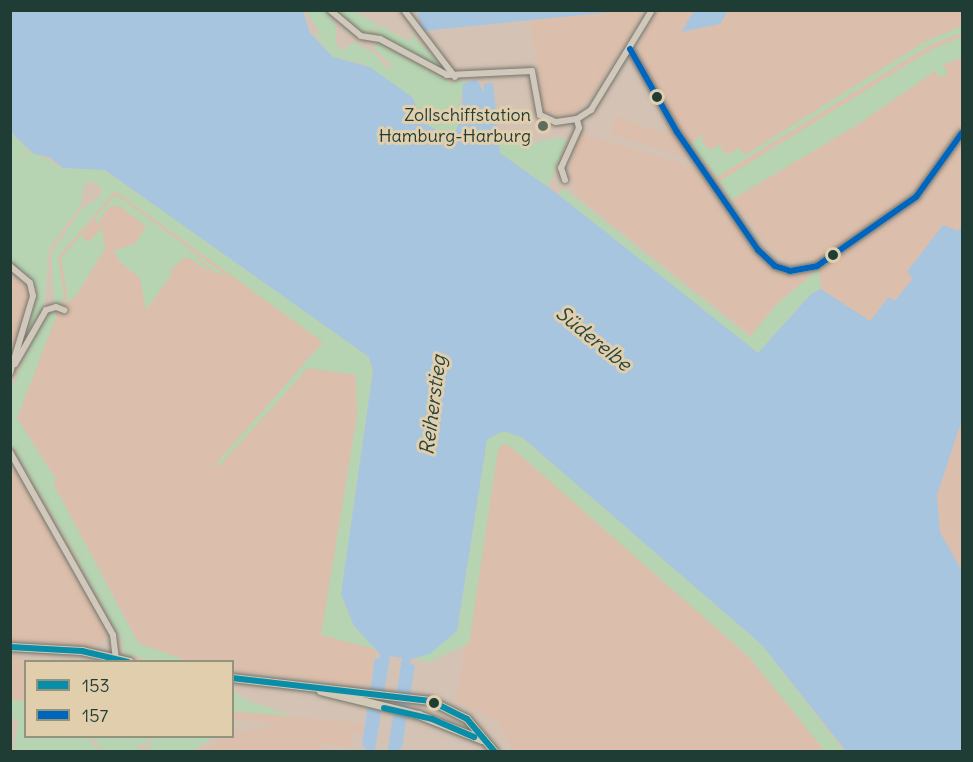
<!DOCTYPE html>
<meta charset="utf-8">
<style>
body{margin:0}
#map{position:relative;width:973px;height:762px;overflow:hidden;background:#d4c3b4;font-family:Delius,sans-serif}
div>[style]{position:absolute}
.built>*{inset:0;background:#dbbeab}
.green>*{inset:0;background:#b6d4b1}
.water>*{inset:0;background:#a8c5df}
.roads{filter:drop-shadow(0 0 2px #76746b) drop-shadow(0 0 2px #76746b)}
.minor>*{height:6px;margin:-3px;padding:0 3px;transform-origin:3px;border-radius:3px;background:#d1c8bc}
.major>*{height:8px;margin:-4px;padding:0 4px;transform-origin:4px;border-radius:4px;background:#d1c8b5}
.bus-1>*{height:6px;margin:-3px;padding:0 3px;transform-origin:3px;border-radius:3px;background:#088ea8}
.bus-2>*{height:6px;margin:-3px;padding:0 3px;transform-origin:3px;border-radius:3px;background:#0065bd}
.dots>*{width:16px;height:16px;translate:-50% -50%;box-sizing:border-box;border:3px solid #e1ceac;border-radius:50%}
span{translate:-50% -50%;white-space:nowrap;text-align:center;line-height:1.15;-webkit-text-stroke:6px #e1ceac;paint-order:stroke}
.poi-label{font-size:18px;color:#1f3d34}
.right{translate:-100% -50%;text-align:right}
.water-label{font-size:20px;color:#25443d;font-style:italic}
.frame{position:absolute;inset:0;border:12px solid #1f3d34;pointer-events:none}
.legend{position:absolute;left:24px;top:660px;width:210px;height:78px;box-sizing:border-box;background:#e1ceac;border:2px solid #93947c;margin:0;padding:8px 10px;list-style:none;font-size:18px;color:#1f3d34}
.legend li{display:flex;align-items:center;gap:12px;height:30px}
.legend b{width:30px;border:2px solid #93947c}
</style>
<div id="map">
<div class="built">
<div style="clip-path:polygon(621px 11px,645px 11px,590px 99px,570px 115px,555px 116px,542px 110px,530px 19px)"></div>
<div style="clip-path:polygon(657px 11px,694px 11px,682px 32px,720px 24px,728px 11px,962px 11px,962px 226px,907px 272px,914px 277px,895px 301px,889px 297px,870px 321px,821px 289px,819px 269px,809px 260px,791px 263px,772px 251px,689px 142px,638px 58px,639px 44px)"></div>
<div style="clip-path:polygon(616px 116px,663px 133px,667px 124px,691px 159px,610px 134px)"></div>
<div style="clip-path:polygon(580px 133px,701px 169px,765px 265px,791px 276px,812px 274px,778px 303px,751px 334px,575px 194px,569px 169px)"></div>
<div style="clip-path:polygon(115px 190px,323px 342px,304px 363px,308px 368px,356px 375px,357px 415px,322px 635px,376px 649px,370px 686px,233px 670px,232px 662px,187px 661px,141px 646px,53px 482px,58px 479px,19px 429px,16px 413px,64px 296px,58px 258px)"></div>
<div style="clip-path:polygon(11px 270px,28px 288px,29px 299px,11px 358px)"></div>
<div style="clip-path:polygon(962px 419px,962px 571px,940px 532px,937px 495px)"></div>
<div style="clip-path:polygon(503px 444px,510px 446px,749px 657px,825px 751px,512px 751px,498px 721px,456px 701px,498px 450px)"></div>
<div style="clip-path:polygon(10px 457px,108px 634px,96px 646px,11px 641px)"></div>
<div style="clip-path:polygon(10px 657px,54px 661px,26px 662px,25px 702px,11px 699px)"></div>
<div style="clip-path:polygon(232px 711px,341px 721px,364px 724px,363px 733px,233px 719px)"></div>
<div style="clip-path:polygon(282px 724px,353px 732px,351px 747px,323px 744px,322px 751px,199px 751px,235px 733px)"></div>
</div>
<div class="green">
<div style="clip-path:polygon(306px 11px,325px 11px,336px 25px,336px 44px,342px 51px,354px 42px,374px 53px,388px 70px,392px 65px,374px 48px,377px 43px,452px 83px,467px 80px,459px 101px,461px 118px,455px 132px,443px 135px,424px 123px,415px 101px,363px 64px,333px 57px,313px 33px,321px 34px)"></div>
<div style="clip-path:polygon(333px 11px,353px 11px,377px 24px,371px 35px,364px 35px)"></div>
<div style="clip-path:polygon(379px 25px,409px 41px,412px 38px,409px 35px,414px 32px,412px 36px,451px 73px,373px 35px)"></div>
<div style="clip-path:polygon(962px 26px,962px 33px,932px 44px,717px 177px,691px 144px,703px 134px,702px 142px,709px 150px,719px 145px,726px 155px,739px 148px,745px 155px,926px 41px)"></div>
<div style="clip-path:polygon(962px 37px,962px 57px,943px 65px,948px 73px,940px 78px,935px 71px,860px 123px,731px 200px,720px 181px,934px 48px)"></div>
<div style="clip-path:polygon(10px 132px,28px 148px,21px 158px,30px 150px,63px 168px,105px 170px,369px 357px,373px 371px,341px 595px,354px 626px,376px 649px,321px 635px,357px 415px,356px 375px,308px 368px,219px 466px,216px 464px,323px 342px,115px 191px,58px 257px,64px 296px,61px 304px,54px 301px,51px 254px,82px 208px,99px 198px,102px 189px,94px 181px,84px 184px,81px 204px,49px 249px,44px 306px,25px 337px,38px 293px,33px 280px,11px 262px)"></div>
<div style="clip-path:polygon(507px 135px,529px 144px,561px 137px,567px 140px,548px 187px,500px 153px,498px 136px)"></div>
<div style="clip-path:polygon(563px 188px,750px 337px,778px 303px,819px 269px,821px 289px,811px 294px,758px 353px,559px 195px)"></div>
<div style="clip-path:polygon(114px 196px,119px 197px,227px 276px,215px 272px,185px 247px,213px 275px,189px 258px,183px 258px,170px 271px,172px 274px,146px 310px,140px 278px,120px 262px,114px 251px,136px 243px,146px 226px,118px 205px,109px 207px,99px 221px,102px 225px,94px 220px,81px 236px,88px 242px,102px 228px,105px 249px,75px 297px,64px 304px,67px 295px,61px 258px)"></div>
<div style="clip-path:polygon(50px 313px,56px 314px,55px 320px,17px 418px,56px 480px,53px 483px,138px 643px,187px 661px,153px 661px,124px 653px,121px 639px,72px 549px,11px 444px,11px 389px,31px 344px)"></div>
<div style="clip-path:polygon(504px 431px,523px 438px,762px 645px,844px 751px,825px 751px,749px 657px,510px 446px,503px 444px,498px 450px,469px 643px,429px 662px,415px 659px,457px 631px,487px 439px)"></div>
<div style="clip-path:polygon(233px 691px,248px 701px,293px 716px,233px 711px)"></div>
<div style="clip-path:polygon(11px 699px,25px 702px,26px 736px,86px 737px,99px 751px,14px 751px,18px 721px,11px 717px)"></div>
<div style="clip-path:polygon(91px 737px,149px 737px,147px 744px,135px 745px,143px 752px,104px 751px)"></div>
<div style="clip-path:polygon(152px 737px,152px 736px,214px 737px,192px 751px,148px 751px)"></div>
</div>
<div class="water">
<div style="clip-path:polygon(10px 11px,303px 11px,310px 33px,333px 57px,370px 67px,412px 97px,424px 123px,448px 136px,455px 132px,461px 118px,463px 84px,476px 79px,484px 92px,484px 84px,493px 83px,500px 153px,559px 195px,758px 353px,811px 294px,821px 289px,870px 321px,889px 297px,895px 301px,913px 278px,907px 272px,943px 225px,958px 231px,962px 226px,962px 419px,937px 495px,940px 532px,962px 571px,962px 751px,846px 751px,762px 645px,523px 438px,504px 431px,487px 439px,457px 631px,430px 654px,411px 659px,410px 664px,415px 665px,402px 748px,397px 751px,388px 751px,388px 748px,402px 658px,390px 656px,375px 751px,379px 751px,362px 751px,366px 749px,362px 744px,375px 658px,379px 659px,380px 654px,354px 626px,341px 594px,373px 371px,369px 357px,105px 170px,63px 168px,49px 157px,34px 154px,19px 140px,11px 132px)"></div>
<div style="clip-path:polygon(417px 11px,621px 11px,422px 31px)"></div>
<div style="clip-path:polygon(694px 11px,694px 10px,728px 11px,720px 24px,681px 32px)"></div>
</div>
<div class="roads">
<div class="minor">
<div style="left:330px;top:10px;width:40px;rotate:40deg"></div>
<div style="left:361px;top:36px;width:19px;rotate:9deg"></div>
<div style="left:380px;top:39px;width:76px;rotate:28.2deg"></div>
<div style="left:447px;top:75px;width:85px;rotate:-2.7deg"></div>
<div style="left:532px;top:71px;width:45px;rotate:79.7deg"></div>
<div style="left:540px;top:115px;width:17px;rotate:24deg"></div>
<div style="left:556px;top:122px;width:21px;rotate:-8deg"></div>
<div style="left:577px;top:119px;width:17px;rotate:-33deg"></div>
<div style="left:591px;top:110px;width:117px;rotate:-58.6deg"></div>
<div style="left:404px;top:10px;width:84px;rotate:52.7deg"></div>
<div style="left:630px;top:49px;width:95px;rotate:60.5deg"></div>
<div style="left:677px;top:132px;width:143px;rotate:55.5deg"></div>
<div style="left:758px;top:250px;width:23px;rotate:43deg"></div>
<div style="left:775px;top:266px;width:16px;rotate:18deg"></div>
<div style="left:790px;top:271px;width:27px;rotate:-10deg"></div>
<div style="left:817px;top:266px;width:121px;rotate:-34.9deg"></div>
<div style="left:916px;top:197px;width:79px;rotate:-54.3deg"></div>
<div style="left:565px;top:180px;width:13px;rotate:-108deg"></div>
<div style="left:561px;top:168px;width:44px;rotate:-65.8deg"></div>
<div style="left:579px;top:128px;width:9px;rotate:-103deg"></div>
<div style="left:10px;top:266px;width:26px;rotate:40deg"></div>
<div style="left:30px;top:283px;width:13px;rotate:77deg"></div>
<div style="left:33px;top:296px;width:80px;rotate:106.6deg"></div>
<div style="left:15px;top:364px;width:62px;rotate:-60.1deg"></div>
<div style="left:46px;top:310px;width:10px;rotate:-17deg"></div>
<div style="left:56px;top:307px;width:9px;rotate:21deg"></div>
<div style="left:10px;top:452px;width:210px;rotate:60.6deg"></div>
<div style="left:113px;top:635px;width:23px;rotate:83deg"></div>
</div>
<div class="major">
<div style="left:10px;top:647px;width:72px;rotate:3.2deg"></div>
<div style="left:82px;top:651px;width:49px;rotate:12.9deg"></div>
<div style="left:232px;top:678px;width:200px;rotate:6.6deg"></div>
<div style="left:431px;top:701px;width:40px;rotate:26.6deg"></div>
<div style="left:467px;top:719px;width:43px;rotate:49.7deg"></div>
<div style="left:321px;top:691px;width:101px;rotate:13.8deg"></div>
<div style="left:419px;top:715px;width:68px;rotate:21.6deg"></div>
</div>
</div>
<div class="bus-1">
<div style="left:10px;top:647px;width:72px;rotate:3.2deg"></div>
<div style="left:82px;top:651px;width:47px;rotate:13.4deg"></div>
<div style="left:232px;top:678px;width:200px;rotate:6.6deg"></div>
<div style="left:431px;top:701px;width:40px;rotate:26.6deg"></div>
<div style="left:467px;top:719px;width:43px;rotate:49.7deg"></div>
<div style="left:384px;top:708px;width:49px;rotate:12.9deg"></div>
<div style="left:432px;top:719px;width:46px;rotate:23.2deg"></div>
</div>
<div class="bus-2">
<div style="left:630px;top:49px;width:95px;rotate:60.5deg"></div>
<div style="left:677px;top:132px;width:143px;rotate:55.5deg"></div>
<div style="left:758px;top:250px;width:23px;rotate:43deg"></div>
<div style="left:775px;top:266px;width:16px;rotate:18deg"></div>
<div style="left:790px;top:271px;width:27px;rotate:-10deg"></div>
<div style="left:817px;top:266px;width:121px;rotate:-34.9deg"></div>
<div style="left:916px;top:197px;width:79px;rotate:-54.3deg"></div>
</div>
<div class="dots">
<div style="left:657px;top:97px;background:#1f3d34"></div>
<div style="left:543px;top:126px;background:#5e6c61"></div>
<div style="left:833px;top:255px;background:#1f3d34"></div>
<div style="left:434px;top:703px;background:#1f3d34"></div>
</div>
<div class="poi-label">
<span class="right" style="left:531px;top:126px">Zollschiffstation<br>Hamburg-Harburg</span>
</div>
<div class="water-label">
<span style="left:594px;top:338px;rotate:39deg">Süderelbe</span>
<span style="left:432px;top:405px;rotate:-83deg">Reiherstieg</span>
</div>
<div class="frame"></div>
<ul class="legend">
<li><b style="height:8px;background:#088ea8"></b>153</li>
<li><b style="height:8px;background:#0065bd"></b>157</li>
</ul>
</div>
